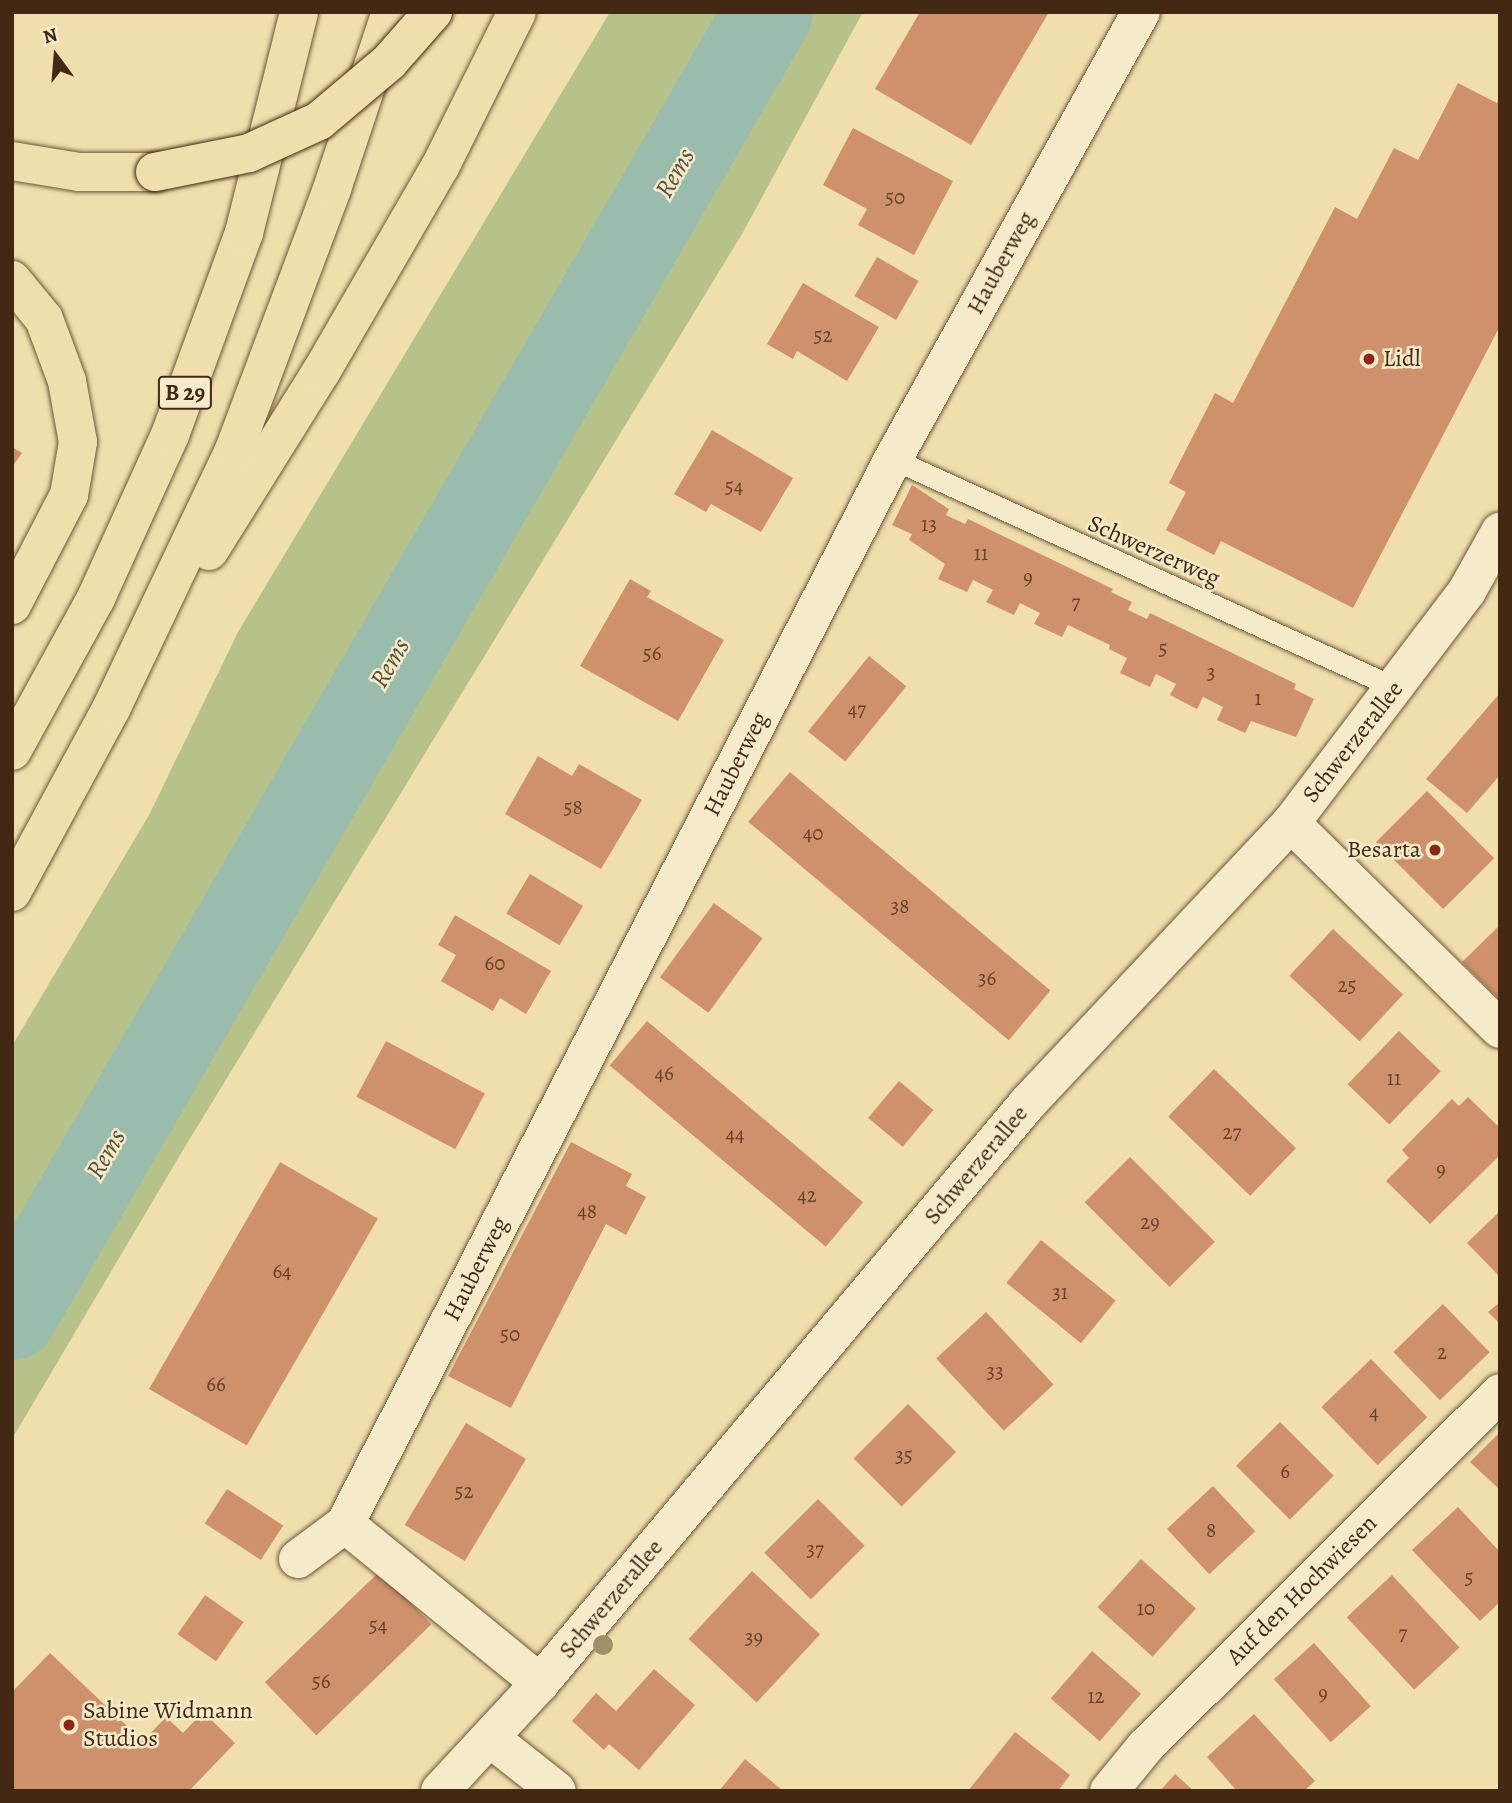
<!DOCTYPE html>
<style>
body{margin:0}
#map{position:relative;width:1512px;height:1803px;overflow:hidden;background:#f0dfac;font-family:Alegreya,serif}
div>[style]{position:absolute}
.green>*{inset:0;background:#b7c28b}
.river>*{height:89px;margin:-44.5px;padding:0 44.5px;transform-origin:44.5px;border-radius:44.5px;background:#9abcac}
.building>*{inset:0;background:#cf916c;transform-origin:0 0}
.roads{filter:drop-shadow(0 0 2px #6e563a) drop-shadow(0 0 2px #6e563a)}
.lane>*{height:21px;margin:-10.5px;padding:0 10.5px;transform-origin:10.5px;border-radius:10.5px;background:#f5eac9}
.street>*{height:38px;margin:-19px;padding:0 19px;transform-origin:19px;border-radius:19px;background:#f5eac9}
.highway>*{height:38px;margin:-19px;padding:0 19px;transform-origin:19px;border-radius:19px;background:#f0dfac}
.bridges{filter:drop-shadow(0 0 2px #432814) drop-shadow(0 0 2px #432814)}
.highway-bridge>*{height:38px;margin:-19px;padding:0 19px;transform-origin:19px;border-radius:19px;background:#f0dfac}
.trees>*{width:20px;height:20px;margin:-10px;border-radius:50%;background:#a18f69}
.dots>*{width:19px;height:19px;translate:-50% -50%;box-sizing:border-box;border:4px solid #f5eac9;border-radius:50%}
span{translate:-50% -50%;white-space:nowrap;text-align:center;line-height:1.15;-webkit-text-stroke:5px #f5eac9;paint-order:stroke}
.number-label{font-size:21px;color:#66422a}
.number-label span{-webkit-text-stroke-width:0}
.shield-label span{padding:2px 5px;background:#f5eac9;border:2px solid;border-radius:5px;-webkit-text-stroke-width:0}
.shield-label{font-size:23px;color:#432814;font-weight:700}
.street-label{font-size:24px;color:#432814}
.poi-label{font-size:24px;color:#432814}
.left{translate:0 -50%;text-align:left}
.right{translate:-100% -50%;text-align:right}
.water-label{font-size:26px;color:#594d3a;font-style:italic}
.frame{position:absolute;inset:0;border:14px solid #432814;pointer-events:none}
.north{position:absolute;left:21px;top:21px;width:70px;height:70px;-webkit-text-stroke:5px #f5eac9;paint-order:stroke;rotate:344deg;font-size:19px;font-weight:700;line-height:28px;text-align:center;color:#432814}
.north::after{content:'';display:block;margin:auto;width:24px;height:32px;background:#432814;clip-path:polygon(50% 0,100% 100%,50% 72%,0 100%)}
</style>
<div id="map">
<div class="green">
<div style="clip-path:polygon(610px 12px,863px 12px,742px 234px,183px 1150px,12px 1439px,12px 1046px,149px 815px,238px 632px)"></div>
</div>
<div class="river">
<div style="left:12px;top:1315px;width:1506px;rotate:-59.88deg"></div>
</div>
<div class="building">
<div style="clip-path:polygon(920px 12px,1049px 12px,971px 145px,875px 89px)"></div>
<div style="clip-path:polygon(1458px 83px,1497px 103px,1500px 97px,1500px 326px,1353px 608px,1221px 541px,1214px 555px,1166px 530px,1186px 492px,1169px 483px,1215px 393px,1233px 403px,1335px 207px,1357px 219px,1394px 148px,1418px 160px)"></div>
<div style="clip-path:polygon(853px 128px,953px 181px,914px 255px,858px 225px,867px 209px,823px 185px)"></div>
<div style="left:877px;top:257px;width:48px;height:45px;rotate:30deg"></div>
<div style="clip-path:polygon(803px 283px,879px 327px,847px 381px,797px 351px,793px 359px,767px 344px)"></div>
<div style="clip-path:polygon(712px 430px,793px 478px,761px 532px,711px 504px,706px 512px,674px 494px)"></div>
<div style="clip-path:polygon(12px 447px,22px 453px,12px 467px)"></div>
<div style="clip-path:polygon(912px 485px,949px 509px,946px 515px,965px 524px,968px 519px,1113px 589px,1111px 592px,1132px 602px,1128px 610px,1147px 619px,1150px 613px,1296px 684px,1294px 689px,1314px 699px,1296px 737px,1251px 721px,1245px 733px,1217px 720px,1223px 707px,1203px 697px,1197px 709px,1170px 695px,1176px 684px,1156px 674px,1150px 687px,1120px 673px,1127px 658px,1109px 649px,1110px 645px,1068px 625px,1062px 637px,1034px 624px,1040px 613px,1020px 603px,1014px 615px,986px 602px,993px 590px,973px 580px,967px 592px,938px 579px,945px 564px,909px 540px,912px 534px,892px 525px)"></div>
<div style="clip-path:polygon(630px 579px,651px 591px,647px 597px,724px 640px,678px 721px,580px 666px)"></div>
<div style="left:869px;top:656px;width:48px;height:97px;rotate:39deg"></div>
<div style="clip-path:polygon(1500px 693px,1500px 775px,1467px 813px,1426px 779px)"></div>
<div style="clip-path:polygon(538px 756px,572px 776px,579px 764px,642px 800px,601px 869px,505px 814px)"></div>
<div style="left:790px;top:772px;width:340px;height:65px;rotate:40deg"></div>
<div style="left:1427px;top:791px;width:95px;height:72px;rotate:45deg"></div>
<div style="left:530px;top:874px;width:62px;height:46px;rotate:31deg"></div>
<div style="left:714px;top:903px;width:60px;height:92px;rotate:36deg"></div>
<div style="clip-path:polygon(455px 915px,551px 971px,526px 1014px,500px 998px,493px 1011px,441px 981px,456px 955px,438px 945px)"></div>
<div style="clip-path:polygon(1500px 925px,1500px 1000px,1462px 962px)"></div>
<div style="left:1333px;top:929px;width:96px;height:64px;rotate:43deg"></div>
<div style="left:647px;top:1021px;width:282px;height:58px;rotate:40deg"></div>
<div style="left:1399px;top:1031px;width:58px;height:74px;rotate:44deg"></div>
<div style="left:386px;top:1041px;width:112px;height:63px;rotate:28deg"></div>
<div style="left:1214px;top:1069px;width:114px;height:66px;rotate:44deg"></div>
<div style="left:899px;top:1081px;width:45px;height:48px;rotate:40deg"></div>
<div style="clip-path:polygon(1468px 1097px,1500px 1128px,1500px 1155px,1430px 1224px,1386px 1181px,1409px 1158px,1402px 1150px,1452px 1099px,1459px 1106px)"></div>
<div style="clip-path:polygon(571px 1142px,632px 1174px,626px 1186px,646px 1197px,626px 1235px,606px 1224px,511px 1408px,448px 1376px)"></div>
<div style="left:1130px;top:1157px;width:120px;height:64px;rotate:45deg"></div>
<div style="left:280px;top:1162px;width:113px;height:262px;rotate:30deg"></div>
<div style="clip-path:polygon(1500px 1211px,1500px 1277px,1467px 1243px)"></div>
<div style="left:1041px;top:1240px;width:96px;height:55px;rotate:39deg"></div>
<div style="clip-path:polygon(1500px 1302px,1500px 1324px,1488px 1312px)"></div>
<div style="left:1443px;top:1304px;width:67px;height:69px;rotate:46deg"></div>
<div style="left:986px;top:1312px;width:99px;height:68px;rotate:47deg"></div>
<div style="left:1371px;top:1359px;width:81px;height:69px;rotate:46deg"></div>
<div style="left:908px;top:1404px;width:68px;height:77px;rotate:45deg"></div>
<div style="left:1280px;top:1422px;width:76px;height:62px;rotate:45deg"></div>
<div style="left:466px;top:1423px;width:70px;height:119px;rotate:31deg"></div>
<div style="clip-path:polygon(1500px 1432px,1500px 1490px,1470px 1462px)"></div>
<div style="left:1213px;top:1486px;width:62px;height:63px;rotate:47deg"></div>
<div style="left:227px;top:1489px;width:67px;height:41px;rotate:33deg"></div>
<div style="left:818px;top:1499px;width:66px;height:76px;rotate:45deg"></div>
<div style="clip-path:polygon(1458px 1507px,1500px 1552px,1500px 1602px,1480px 1621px,1412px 1550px)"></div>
<div style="left:1141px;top:1559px;width:74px;height:65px;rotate:42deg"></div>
<div style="left:380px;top:1571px;width:74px;height:160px;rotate:46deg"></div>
<div style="left:752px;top:1571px;width:93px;height:93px;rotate:43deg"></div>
<div style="left:1392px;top:1575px;width:99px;height:62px;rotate:47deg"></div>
<div style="left:205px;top:1595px;width:47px;height:48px;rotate:35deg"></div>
<div style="left:1314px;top:1643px;width:85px;height:54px;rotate:48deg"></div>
<div style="left:1092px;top:1651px;width:65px;height:63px;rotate:41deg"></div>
<div style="clip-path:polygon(50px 1653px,143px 1741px,166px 1717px,183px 1733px,203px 1712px,235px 1743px,189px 1791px,12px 1791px,12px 1692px)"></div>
<div style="clip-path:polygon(654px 1669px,695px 1705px,639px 1770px,609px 1744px,604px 1750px,572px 1721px,596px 1693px,616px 1711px)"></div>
<div style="clip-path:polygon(1254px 1714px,1315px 1781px,1304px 1791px,1237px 1791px,1207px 1757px)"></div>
<div style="clip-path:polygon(1015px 1732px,1070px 1775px,1058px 1791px,968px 1791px)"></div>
<div style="clip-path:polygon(745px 1759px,783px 1791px,719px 1791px)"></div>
<div style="clip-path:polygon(1175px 1774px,1194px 1791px,1160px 1791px)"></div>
</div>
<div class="roads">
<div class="lane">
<div style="left:893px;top:459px;width:553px;rotate:24.48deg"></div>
</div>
<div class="street">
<div style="left:1291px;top:823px;width:293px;rotate:44.6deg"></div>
<div style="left:345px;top:1524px;width:252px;rotate:39.2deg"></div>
<div style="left:298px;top:1559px;width:59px;rotate:-36.7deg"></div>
<div style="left:345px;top:1524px;width:1198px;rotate:-62.77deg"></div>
<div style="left:893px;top:459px;width:511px;rotate:-60.98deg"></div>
<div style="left:490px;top:1738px;width:85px;rotate:38.3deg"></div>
<div style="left:440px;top:1791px;width:147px;rotate:-47.2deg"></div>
<div style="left:540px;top:1683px;width:757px;rotate:-49.93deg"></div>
<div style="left:1027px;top:1104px;width:386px;rotate:-46.8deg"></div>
<div style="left:1291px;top:823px;width:291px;rotate:-52.8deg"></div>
<div style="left:1467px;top:591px;width:68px;rotate:-60.8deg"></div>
<div style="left:1109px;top:1791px;width:57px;rotate:-50.7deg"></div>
<div style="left:1145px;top:1747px;width:501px;rotate:-44.92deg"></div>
</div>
<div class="highway">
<div style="left:12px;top:161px;width:68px;rotate:9.3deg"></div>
<div style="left:79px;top:172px;width:76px"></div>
<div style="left:12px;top:280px;width:50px;rotate:50.6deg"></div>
<div style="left:44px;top:319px;width:66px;rotate:69.6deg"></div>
<div style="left:67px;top:381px;width:62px;rotate:79.8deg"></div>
<div style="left:78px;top:442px;width:54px;rotate:99.6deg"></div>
<div style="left:69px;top:495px;width:124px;rotate:117.4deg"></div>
<div style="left:209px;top:551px;width:211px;rotate:-58deg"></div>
<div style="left:321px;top:372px;width:237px;rotate:-59.9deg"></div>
<div style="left:440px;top:167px;width:173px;rotate:-63.6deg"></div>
<div style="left:12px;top:751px;width:175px;rotate:-61.2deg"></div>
<div style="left:96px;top:598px;width:179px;rotate:-65.6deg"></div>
<div style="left:170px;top:435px;width:215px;rotate:-69.9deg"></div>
<div style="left:244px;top:233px;width:228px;rotate:-76deg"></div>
<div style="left:12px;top:892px;width:210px;rotate:-61.6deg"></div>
<div style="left:112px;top:707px;width:284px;rotate:-64.6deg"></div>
<div style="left:234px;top:450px;width:279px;rotate:-69.4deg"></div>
<div style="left:332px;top:189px;width:187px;rotate:-71.6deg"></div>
</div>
</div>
<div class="bridges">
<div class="highway-bridge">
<div style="left:155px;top:172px;width:96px;rotate:-11.4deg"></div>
<div style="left:249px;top:153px;width:77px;rotate:-24.6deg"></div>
<div style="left:319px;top:121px;width:92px;rotate:-40.1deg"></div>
<div style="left:389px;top:62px;width:67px;rotate:-48.7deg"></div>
</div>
</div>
<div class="trees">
<div style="left:603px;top:1645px"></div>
</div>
<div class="dots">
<div style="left:1369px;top:359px;background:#8f2418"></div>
<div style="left:1435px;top:850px;background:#8f2418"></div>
<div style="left:69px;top:1725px;background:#8f2418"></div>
</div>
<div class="number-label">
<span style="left:895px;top:197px">50</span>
<span style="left:823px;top:335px">52</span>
<span style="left:734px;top:486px">54</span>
<span style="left:929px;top:524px">13</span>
<span style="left:981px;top:553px">11</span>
<span style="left:1028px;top:577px">9</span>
<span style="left:1076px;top:602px">7</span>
<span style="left:1163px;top:648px">5</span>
<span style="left:652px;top:653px">56</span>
<span style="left:1211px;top:672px">3</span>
<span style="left:1258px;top:698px">1</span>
<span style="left:857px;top:709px">47</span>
<span style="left:573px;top:807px">58</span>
<span style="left:813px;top:833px">40</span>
<span style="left:900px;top:906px">38</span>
<span style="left:495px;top:963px">60</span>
<span style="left:987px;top:978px">36</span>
<span style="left:1347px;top:985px">25</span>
<span style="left:664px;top:1073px">46</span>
<span style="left:1394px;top:1078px">11</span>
<span style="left:1232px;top:1132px">27</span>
<span style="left:735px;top:1134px">44</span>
<span style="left:1441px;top:1169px">9</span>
<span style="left:807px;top:1195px">42</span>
<span style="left:587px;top:1211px">48</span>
<span style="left:1150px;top:1222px">29</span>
<span style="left:282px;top:1271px">64</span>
<span style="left:1060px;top:1292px">31</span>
<span style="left:510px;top:1334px">50</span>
<span style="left:1442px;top:1352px">2</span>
<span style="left:995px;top:1371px">33</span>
<span style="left:216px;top:1384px">66</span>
<span style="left:1374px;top:1412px">4</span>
<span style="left:904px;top:1455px">35</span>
<span style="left:1285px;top:1471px">6</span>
<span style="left:464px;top:1491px">52</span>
<span style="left:1211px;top:1530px">8</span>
<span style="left:815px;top:1549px">37</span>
<span style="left:1469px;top:1577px">5</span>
<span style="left:1146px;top:1608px">10</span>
<span style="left:378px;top:1625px">54</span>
<span style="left:1403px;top:1633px">7</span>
<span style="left:754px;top:1637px">39</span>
<span style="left:321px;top:1681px">56</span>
<span style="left:1323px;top:1693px">9</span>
<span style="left:1096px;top:1696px">12</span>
</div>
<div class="shield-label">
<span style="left:185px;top:393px">B 29</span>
</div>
<div class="street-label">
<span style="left:1001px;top:263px;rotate:-61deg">Hauberweg</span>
<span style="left:1154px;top:551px;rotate:24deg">Schwerzerweg</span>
<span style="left:1353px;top:742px;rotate:-52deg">Schwerzerallee</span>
<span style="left:736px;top:764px;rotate:-63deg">Hauberweg</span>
<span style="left:976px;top:1165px;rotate:-50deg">Schwerzerallee</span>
<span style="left:476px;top:1269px;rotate:-63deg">Hauberweg</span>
<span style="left:1302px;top:1590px;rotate:-45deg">Auf den Hochwiesen</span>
<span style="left:611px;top:1599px;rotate:-50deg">Schwerzerallee</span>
</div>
<div class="poi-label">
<span class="left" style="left:1383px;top:359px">Lidl</span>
<span class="right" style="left:1421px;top:850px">Besarta</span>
<span class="left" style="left:83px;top:1725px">Sabine Widmann<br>Studios</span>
</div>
<div class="water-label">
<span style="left:675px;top:173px;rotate:-60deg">Rems</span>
<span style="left:390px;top:663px;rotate:-60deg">Rems</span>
<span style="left:106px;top:1154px;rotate:-60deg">Rems</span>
</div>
<div class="frame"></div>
<div class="north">N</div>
</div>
